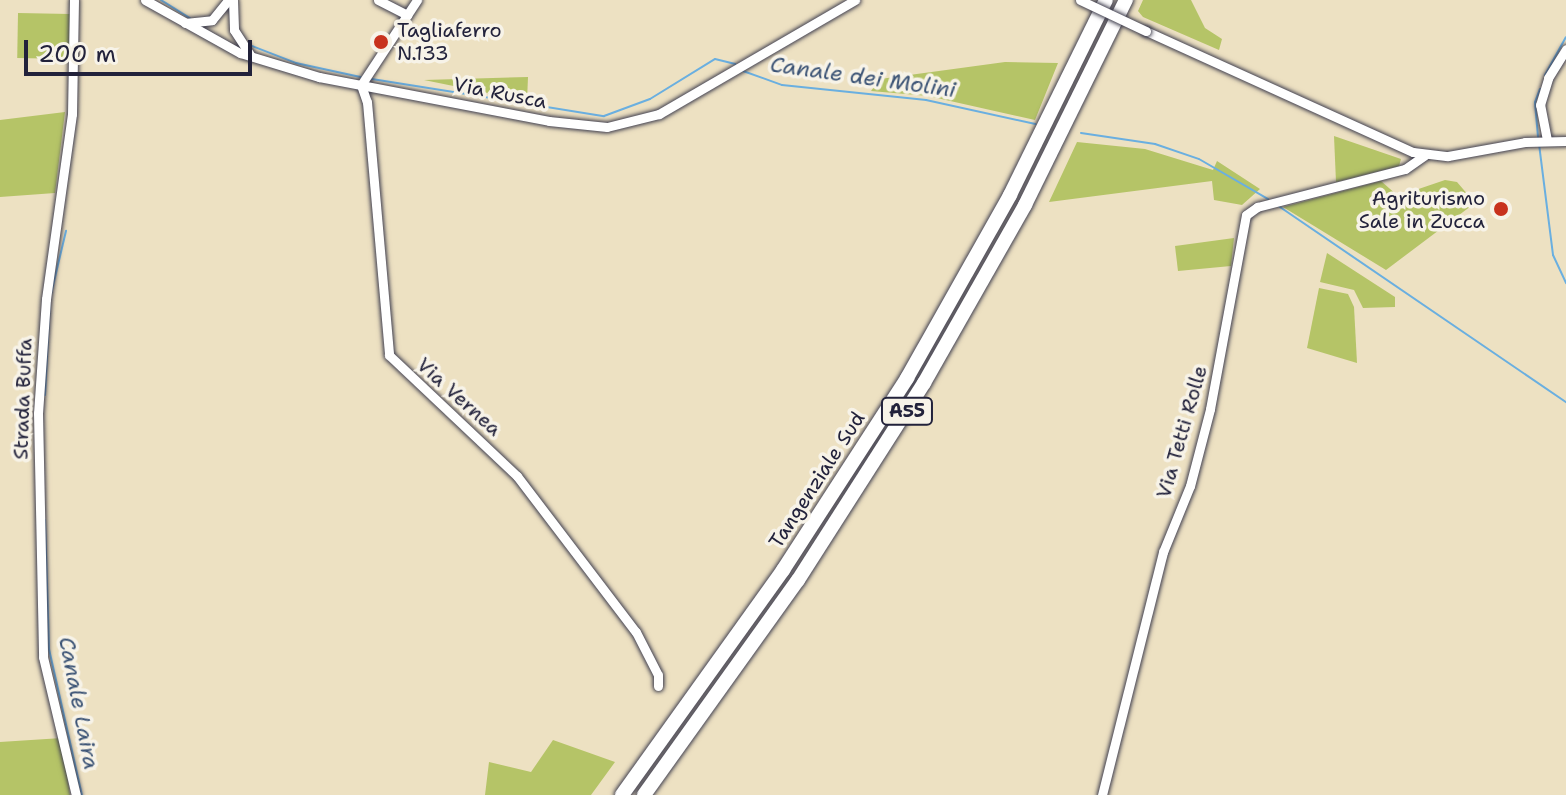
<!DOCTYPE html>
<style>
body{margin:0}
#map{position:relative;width:1566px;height:795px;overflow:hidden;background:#ede1c2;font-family:"Shantell Sans",sans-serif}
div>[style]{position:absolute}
.green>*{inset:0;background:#b5c467;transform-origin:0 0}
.stream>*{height:2px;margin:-1px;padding:0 1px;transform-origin:1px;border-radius:1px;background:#6aafe0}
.roads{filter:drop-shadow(0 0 2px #403f4f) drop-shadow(0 0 2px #403f4f)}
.minor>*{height:9px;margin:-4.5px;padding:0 4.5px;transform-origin:4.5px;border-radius:4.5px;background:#fff}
.highway>*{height:14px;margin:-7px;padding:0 7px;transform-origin:7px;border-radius:7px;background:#fff}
.bridges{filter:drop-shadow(0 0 2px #403f4f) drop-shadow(0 0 2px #403f4f)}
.minor-bridge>*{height:9px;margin:-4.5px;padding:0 4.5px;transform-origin:4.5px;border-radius:4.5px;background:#fff}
.dots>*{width:22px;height:22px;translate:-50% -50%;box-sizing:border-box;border:4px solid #f7f3e8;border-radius:50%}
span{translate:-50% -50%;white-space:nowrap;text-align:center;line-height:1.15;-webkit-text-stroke:7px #f7f3e8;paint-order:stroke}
.shield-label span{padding:2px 6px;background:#f7f3e8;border:2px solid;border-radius:6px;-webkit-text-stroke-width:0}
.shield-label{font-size:18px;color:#22223b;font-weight:700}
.poi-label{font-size:20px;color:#22223b}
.left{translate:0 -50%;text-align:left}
.right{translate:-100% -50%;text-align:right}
.street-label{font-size:20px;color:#22223b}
.water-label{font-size:22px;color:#3b5375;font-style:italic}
.scale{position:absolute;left:24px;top:40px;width:228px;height:36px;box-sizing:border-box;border:4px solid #22223b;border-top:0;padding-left:10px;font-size:24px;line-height:28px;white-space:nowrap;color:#22223b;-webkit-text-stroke:6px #f7f3e8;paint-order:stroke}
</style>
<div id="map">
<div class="green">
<div style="clip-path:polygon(1143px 0,1191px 0,1205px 28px,1222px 39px,1219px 50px,1143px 17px,1138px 11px)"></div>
<div style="left:70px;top:14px;width:45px;height:52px;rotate:91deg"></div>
<div style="clip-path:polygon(1005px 62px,1058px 63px,1035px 120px,928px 96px,871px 91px,880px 79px)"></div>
<div style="clip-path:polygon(528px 77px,527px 101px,424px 80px)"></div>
<div style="clip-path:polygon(65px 112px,55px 193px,0 197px,0 120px)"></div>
<div style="clip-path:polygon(1334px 136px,1401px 159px,1399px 166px,1336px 182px)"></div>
<div style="clip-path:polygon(1077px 142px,1145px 149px,1213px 170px,1217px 161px,1260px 189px,1242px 205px,1214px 200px,1212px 181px,1049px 202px)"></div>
<div style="clip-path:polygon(1445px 180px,1457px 182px,1475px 203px,1386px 270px,1283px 207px,1381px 181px,1398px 196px)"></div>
<div style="clip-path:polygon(1234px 238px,1231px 266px,1178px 271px,1175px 246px)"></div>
<div style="clip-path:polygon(1327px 253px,1395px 297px,1395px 307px,1363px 308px,1354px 290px,1320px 282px)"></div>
<div style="clip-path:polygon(1319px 288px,1348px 294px,1354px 307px,1357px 363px,1307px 348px)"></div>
<div style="clip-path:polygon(62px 738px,70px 795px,0 795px,0 742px)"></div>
<div style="clip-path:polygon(553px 740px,615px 762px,591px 795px,485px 795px,489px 762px,531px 772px)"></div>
</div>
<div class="stream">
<div style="left:161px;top:0;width:34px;rotate:32deg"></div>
<div style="left:247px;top:44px;width:53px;rotate:21.2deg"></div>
<div style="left:296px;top:63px;width:66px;rotate:12.3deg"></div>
<div style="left:743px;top:71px;width:41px;rotate:19.7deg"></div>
<div style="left:782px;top:85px;width:145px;rotate:5.9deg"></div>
<div style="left:926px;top:100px;width:112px;rotate:12.4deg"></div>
<div style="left:1545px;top:75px;width:43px;rotate:-61.1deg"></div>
<div style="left:372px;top:79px;width:235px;rotate:9.1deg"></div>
<div style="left:604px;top:116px;width:49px;rotate:-20.3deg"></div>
<div style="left:650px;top:99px;width:76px;rotate:-31.6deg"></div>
<div style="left:715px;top:59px;width:21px;rotate:14deg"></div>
<div style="left:1081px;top:133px;width:75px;rotate:8.5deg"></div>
<div style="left:1155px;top:144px;width:46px;rotate:18.8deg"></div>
<div style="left:1199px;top:159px;width:80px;rotate:30.1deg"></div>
<div style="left:1538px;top:137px;width:35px;rotate:-95deg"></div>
<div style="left:1535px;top:102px;width:14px;rotate:-69deg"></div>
<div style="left:1539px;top:144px;width:112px;rotate:82.8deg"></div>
<div style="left:1553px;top:255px;width:31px;rotate:65deg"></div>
<div style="left:1277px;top:205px;width:350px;rotate:34.3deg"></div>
<div style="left:51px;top:294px;width:65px;rotate:-76.6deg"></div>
<div style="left:45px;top:395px;width:95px;rotate:-87deg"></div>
<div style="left:45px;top:520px;width:129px;rotate:88.2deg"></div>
<div style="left:49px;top:649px;width:150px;rotate:77.3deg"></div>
</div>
<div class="roads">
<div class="minor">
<div style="left:74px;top:0;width:114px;rotate:91deg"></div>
<div style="left:72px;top:114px;width:187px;rotate:98deg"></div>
<div style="left:46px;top:299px;width:114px;rotate:94deg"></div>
<div style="left:38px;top:413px;width:244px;rotate:88.8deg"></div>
<div style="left:43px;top:657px;width:142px;rotate:76.6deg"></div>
<div style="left:145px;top:0;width:109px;rotate:29.2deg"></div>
<div style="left:240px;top:53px;width:83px;rotate:16.9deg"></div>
<div style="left:319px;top:77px;width:234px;rotate:10.8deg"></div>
<div style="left:549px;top:121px;width:58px;rotate:5.9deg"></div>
<div style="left:607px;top:127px;width:54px;rotate:-14deg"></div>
<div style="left:659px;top:114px;width:227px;rotate:-30.2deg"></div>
<div style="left:233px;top:0;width:30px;rotate:88deg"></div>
<div style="left:234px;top:30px;width:30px;rotate:57deg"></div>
<div style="left:378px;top:0;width:33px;rotate:27deg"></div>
<div style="left:185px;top:23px;width:27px;rotate:-6deg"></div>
<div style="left:212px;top:20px;width:26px;rotate:-51deg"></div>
<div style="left:1146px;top:31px;width:293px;rotate:24.4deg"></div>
<div style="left:1413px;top:152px;width:35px;rotate:7deg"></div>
<div style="left:1448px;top:156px;width:78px;rotate:-10.3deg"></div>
<div style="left:1525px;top:142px;width:41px;rotate:-1.4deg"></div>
<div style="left:361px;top:85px;width:18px;rotate:71deg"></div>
<div style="left:367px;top:102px;width:254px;rotate:85deg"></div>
<div style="left:389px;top:355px;width:176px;rotate:43.4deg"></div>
<div style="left:517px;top:476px;width:196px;rotate:52.7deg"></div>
<div style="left:636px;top:632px;width:48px;rotate:62.9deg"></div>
<div style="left:658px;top:675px;width:11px;rotate:90deg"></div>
<div style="left:361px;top:85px;width:102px;rotate:-56.6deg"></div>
<div style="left:1547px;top:140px;width:36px;rotate:-101deg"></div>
<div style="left:1540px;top:105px;width:28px;rotate:-73deg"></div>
<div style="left:1548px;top:78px;width:34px;rotate:-58deg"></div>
<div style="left:1102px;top:795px;width:251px;rotate:-75.9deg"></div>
<div style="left:1163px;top:552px;width:71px;rotate:-67.8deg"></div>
<div style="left:1190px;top:486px;width:80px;rotate:-75.4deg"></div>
<div style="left:1210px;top:409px;width:197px;rotate:-79.5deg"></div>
<div style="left:1246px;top:215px;width:14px;rotate:-36deg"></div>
<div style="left:1257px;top:207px;width:153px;rotate:-14.4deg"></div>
<div style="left:1405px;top:169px;width:24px;rotate:-35deg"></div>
</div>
<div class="highway">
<div style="left:622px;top:795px;width:277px;rotate:-54.4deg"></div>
<div style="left:783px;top:570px;width:229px;rotate:-57.1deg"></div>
<div style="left:907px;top:378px;width:210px;rotate:-60.6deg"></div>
<div style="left:1010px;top:195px;width:217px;rotate:-63.8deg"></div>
<div style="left:644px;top:795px;width:264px;rotate:-54.4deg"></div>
<div style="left:798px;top:580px;width:234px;rotate:-57.4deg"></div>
<div style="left:924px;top:383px;width:205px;rotate:-60.4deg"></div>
<div style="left:1025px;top:205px;width:229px;rotate:-63.8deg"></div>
</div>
</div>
<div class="bridges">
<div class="minor-bridge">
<div style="left:1080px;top:0;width:73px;rotate:25.2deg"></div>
</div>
</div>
<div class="dots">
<div style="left:381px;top:42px;background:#c8321e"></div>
<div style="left:1501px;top:209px;background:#c8321e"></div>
</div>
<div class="shield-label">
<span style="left:907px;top:411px">A55</span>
</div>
<div class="poi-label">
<span class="left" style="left:397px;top:42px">Tagliaferro<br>N.133</span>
<span class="right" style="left:1485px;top:210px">Agriturismo<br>Sale in Zucca</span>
</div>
<div class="street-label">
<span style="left:500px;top:93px;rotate:11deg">Via Rusca</span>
<span style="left:459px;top:397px;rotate:42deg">Via Vernea</span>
<span style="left:23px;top:399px;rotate:-88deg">Strada Buffa</span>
<span style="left:1182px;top:432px;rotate:-74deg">Via Tetti Rolle</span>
<span style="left:817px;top:480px;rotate:-57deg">Tangenziale Sud</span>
</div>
<div class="water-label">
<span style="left:863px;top:77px;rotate:8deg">Canale dei Molini</span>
<span style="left:79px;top:703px;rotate:79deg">Canale Laira</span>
</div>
<div class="scale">200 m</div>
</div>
